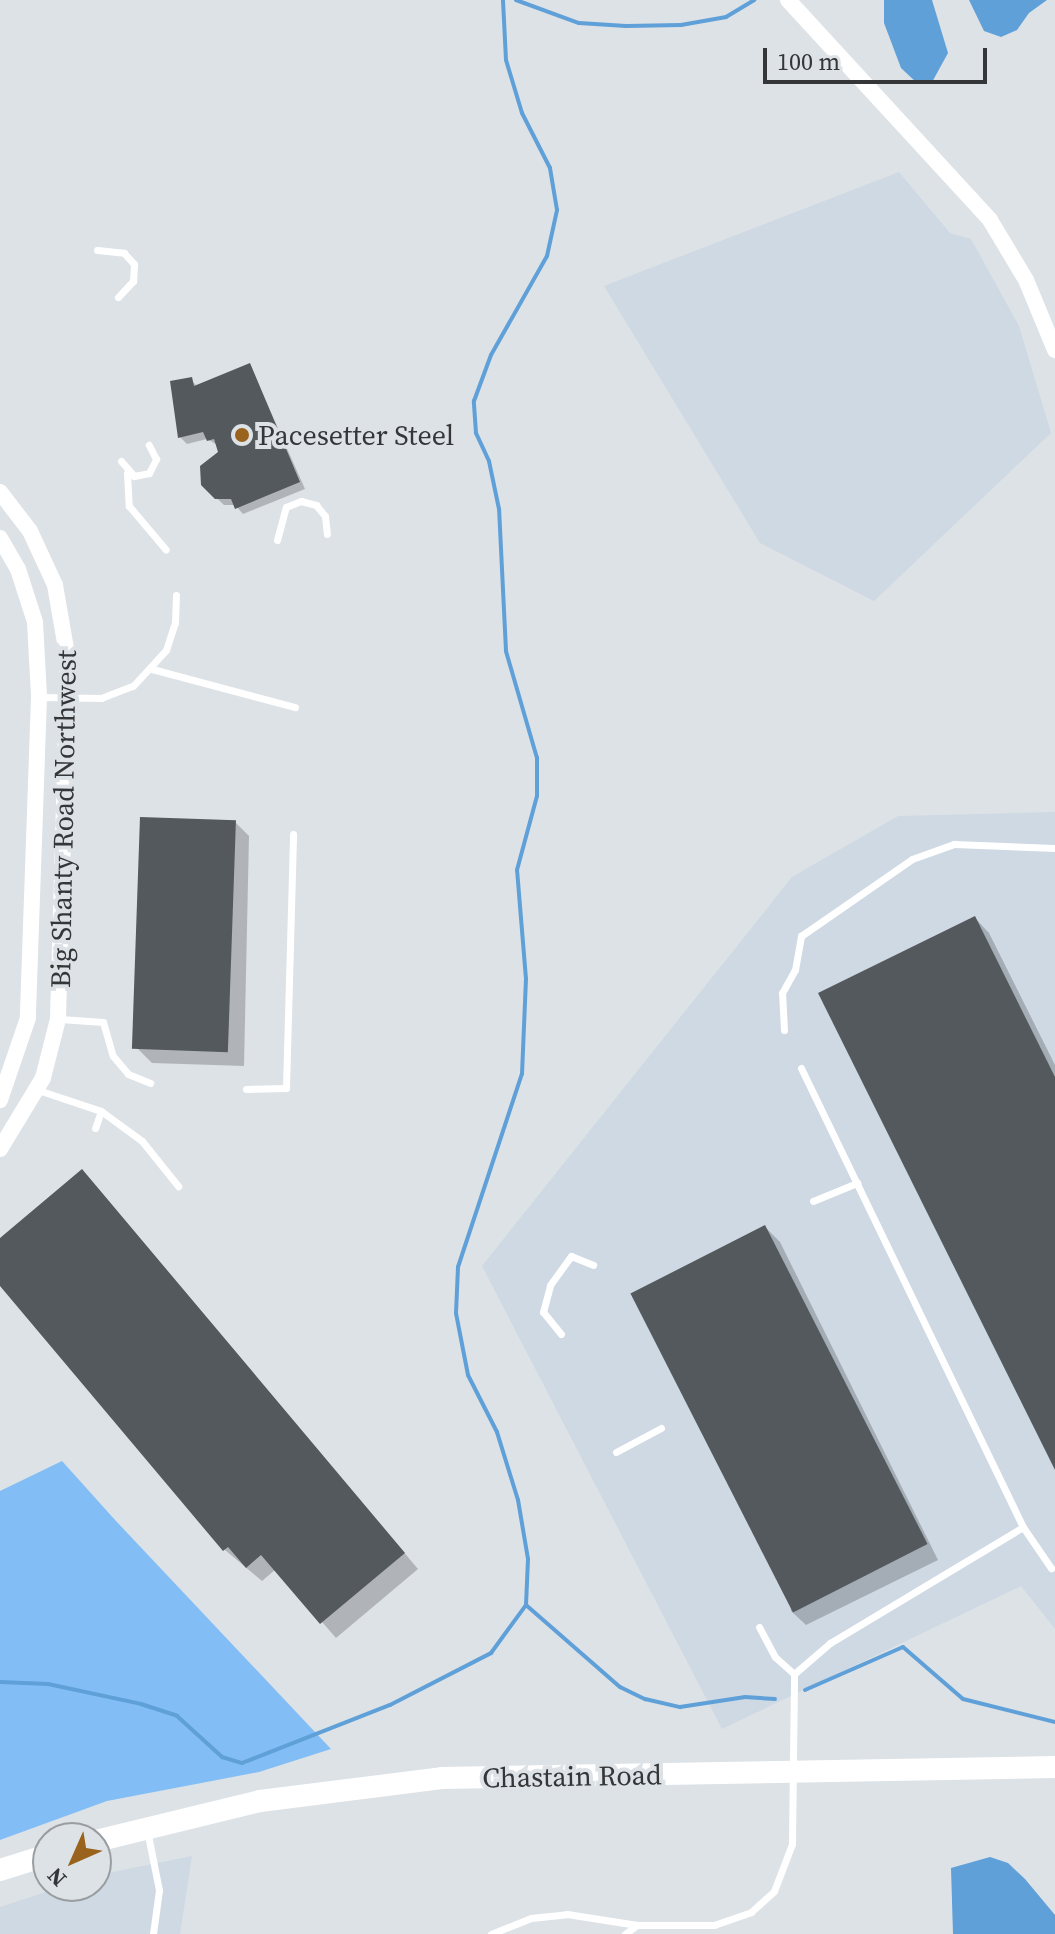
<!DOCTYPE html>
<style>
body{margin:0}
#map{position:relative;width:1055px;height:1934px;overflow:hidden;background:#dde2e6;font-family:"Source Serif 4",serif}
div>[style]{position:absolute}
.built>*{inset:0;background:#ced9e3}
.green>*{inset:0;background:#82bef5}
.water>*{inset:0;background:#5fa0d9}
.shadow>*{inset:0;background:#0003}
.stream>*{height:4px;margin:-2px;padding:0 2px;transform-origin:2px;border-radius:2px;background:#5fa0d9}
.building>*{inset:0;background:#54595d;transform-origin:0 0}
.service>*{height:7px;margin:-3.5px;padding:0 3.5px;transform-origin:3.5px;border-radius:3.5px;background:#fff}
.tertiary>*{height:16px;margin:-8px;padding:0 8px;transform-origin:8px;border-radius:8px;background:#fff}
.primary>*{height:22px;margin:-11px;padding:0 11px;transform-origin:11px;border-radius:11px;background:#fff}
.dots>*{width:22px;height:22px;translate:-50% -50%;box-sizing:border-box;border:4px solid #dde2e6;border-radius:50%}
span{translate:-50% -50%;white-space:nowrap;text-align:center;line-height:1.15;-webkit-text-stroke:8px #dde2e6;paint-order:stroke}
.poi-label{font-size:28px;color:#343638}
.left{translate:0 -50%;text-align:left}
.street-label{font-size:28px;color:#343638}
.north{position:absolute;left:32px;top:1822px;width:80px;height:80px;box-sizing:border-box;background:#dde2e6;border:2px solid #999da0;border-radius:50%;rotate:225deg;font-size:22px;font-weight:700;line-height:32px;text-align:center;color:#343638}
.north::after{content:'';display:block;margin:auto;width:28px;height:36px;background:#99621d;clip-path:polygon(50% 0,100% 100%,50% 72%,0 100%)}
.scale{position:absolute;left:763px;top:48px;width:224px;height:36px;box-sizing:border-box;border:4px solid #343638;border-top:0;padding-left:10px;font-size:24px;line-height:28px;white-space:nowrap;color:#343638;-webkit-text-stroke:6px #dde2e6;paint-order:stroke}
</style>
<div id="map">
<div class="built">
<div style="clip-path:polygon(899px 172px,950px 233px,971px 239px,1019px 326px,1051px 433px,874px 601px,760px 543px,604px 286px)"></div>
<div style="clip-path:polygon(1055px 812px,1055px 1629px,1021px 1586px,722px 1729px,482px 1266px,792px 877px,898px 816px)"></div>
<div style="clip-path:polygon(192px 1856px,180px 1934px,0 1934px,0 1907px,64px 1886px,96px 1886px,96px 1876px,103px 1874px)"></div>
</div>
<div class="green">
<div style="clip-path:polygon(62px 1461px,116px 1521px,331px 1749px,259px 1772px,107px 1801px,0 1840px,0 1491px)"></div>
</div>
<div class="water">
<div style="clip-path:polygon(884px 0,932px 0,948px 53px,931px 84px,918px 84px,901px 68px,884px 23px)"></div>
<div style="clip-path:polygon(969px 0,1047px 0,1029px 13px,1017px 30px,1001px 37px,984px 31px)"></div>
<div style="clip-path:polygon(990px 1857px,1008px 1863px,1025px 1879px,1055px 1915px,1055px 1934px,953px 1934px,951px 1868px)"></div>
</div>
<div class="shadow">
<div style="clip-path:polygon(250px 365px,305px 489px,243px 514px,235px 505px,224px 505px,202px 484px,201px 474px,207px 461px,221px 453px,219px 446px,207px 439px,187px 444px,180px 437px,191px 380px,198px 387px)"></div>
<div style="clip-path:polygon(235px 822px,249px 836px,244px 1066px,152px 1063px,137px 1048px)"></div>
<div style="clip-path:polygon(975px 918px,989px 933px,1055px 1065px,1055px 1465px)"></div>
<div style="clip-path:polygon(96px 1186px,418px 1569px,336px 1638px,276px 1569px,262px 1581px,225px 1550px,0 1283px,0 1240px)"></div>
<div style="clip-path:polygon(765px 1227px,780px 1242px,938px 1560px,806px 1625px,791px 1611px)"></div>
</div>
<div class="stream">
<div style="left:516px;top:0;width:67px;rotate:20.1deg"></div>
<div style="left:579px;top:23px;width:47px;rotate:3.7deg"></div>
<div style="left:626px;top:26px;width:55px;rotate:-1deg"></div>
<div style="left:681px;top:25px;width:46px;rotate:-10.1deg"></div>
<div style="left:726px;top:17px;width:33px;rotate:-31deg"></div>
<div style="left:526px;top:1605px;width:125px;rotate:41.1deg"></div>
<div style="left:620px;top:1687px;width:28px;rotate:26deg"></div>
<div style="left:645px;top:1699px;width:36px;rotate:13deg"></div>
<div style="left:680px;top:1707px;width:66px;rotate:-8.7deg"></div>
<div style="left:745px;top:1697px;width:30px;rotate:4deg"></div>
<div style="left:0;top:1682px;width:48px;rotate:2.4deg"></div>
<div style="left:48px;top:1684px;width:95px;rotate:12.1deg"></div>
<div style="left:141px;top:1704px;width:38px;rotate:18deg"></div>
<div style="left:177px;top:1716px;width:61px;rotate:42.3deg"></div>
<div style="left:222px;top:1757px;width:21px;rotate:17deg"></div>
<div style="left:242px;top:1763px;width:159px;rotate:-21.4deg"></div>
<div style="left:390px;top:1705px;width:114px;rotate:-27.2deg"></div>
<div style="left:491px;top:1653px;width:59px;rotate:-53.9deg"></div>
<div style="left:526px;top:1605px;width:46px;rotate:-87.5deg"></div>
<div style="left:528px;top:1559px;width:60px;rotate:-99.6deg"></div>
<div style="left:518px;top:1500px;width:71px;rotate:-107.2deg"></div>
<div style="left:497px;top:1432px;width:64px;rotate:-117deg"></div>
<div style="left:468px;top:1375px;width:63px;rotate:-101deg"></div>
<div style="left:456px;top:1313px;width:46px;rotate:-87.5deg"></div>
<div style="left:458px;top:1267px;width:203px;rotate:-71.7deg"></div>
<div style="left:522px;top:1074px;width:95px;rotate:-87.6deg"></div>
<div style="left:526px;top:979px;width:109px;rotate:-94.7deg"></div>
<div style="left:517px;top:870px;width:77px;rotate:-74.9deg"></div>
<div style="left:537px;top:796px;width:38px;rotate:-90deg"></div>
<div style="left:537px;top:758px;width:111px;rotate:-106.2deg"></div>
<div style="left:506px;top:651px;width:142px;rotate:-92.8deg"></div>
<div style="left:499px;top:509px;width:49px;rotate:-101.8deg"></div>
<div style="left:489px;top:461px;width:31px;rotate:-115deg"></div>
<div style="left:476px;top:433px;width:32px;rotate:-94deg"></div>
<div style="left:474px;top:401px;width:49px;rotate:-69.7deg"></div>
<div style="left:491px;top:355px;width:114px;rotate:-60.5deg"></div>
<div style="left:547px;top:256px;width:47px;rotate:-77.7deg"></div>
<div style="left:557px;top:210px;width:43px;rotate:-99.5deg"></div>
<div style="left:550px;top:168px;width:62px;rotate:-117deg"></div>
<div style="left:522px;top:113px;width:55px;rotate:-106.8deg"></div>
<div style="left:506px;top:60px;width:60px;rotate:-92.9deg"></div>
<div style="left:805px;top:1690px;width:107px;rotate:-23.7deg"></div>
<div style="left:903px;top:1647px;width:79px;rotate:40.9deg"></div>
<div style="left:963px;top:1699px;width:95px;rotate:14deg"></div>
</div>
<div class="building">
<div style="clip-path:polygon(250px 363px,300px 482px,235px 509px,231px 499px,215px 499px,201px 485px,200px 466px,218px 452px,214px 439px,207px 441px,203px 432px,178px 438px,170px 381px,192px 377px,194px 386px)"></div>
<div style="left:140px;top:817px;width:96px;height:232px;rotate:2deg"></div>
<div style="clip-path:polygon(975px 916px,1055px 1077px,1055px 1470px,818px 993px)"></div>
<div style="clip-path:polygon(82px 1169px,405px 1553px,320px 1624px,261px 1555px,246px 1568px,228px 1547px,223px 1551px,0 1286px,0 1238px)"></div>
<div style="left:765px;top:1225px;width:358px;height:151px;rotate:63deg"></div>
</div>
<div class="service">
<div style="left:97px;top:250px;width:27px;rotate:6deg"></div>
<div style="left:124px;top:253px;width:15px;rotate:48deg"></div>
<div style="left:134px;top:264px;width:17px;rotate:93deg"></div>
<div style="left:133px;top:281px;width:22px;rotate:133deg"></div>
<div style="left:121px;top:461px;width:20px;rotate:49deg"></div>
<div style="left:134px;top:476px;width:15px;rotate:-11deg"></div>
<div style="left:149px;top:473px;width:16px;rotate:-63deg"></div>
<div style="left:156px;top:459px;width:16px;rotate:-117deg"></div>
<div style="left:127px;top:473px;width:33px;rotate:87deg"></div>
<div style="left:129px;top:506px;width:57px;rotate:49.9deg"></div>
<div style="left:277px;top:540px;width:34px;rotate:-75deg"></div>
<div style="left:286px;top:507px;width:16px;rotate:-22deg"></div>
<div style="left:301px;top:501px;width:16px;rotate:15deg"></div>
<div style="left:316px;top:505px;width:14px;rotate:51deg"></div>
<div style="left:325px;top:516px;width:18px;rotate:84deg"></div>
<div style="left:152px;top:669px;width:148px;rotate:14.9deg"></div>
<div style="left:39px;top:697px;width:62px;rotate:0.9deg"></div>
<div style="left:101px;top:698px;width:34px;rotate:-21deg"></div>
<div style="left:133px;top:686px;width:49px;rotate:-47.5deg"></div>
<div style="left:166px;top:650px;width:28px;rotate:-72deg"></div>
<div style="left:175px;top:623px;width:28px;rotate:-88deg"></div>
<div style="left:60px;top:1019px;width:43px;rotate:4deg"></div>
<div style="left:103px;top:1022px;width:35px;rotate:74deg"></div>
<div style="left:113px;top:1056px;width:23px;rotate:50deg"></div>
<div style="left:128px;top:1074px;width:24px;rotate:22deg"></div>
<div style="left:784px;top:1030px;width:37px;rotate:-93deg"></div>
<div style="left:782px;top:993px;width:26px;rotate:-61deg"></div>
<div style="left:795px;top:970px;width:35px;rotate:-80deg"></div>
<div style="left:801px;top:936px;width:135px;rotate:-34.7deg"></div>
<div style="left:912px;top:859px;width:45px;rotate:-19.7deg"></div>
<div style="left:954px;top:844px;width:101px;rotate:2.3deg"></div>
<div style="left:801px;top:1068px;width:510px;rotate:64.19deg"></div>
<div style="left:246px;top:1089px;width:40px;rotate:-1.4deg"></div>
<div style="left:286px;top:1088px;width:254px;rotate:-88.4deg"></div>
<div style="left:38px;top:1090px;width:66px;rotate:18.4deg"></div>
<div style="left:101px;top:1111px;width:18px;rotate:109deg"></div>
<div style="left:101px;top:1111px;width:51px;rotate:36.2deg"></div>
<div style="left:142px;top:1141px;width:58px;rotate:51.3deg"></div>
<div style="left:813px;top:1201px;width:48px;rotate:-22.2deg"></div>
<div style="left:561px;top:1334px;width:28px;rotate:-129deg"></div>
<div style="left:543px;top:1312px;width:28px;rotate:-75deg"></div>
<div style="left:550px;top:1285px;width:36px;rotate:-54deg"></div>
<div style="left:571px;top:1256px;width:24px;rotate:22deg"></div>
<div style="left:616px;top:1452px;width:51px;rotate:-28.1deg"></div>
<div style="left:794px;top:1674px;width:48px;rotate:-40.7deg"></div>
<div style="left:830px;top:1643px;width:225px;rotate:-31deg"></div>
<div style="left:1023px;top:1527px;width:50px;rotate:55.7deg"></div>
<div style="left:147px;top:1830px;width:61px;rotate:78.7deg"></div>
<div style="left:159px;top:1890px;width:44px;rotate:97.8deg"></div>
<div style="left:491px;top:1934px;width:43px;rotate:-21.8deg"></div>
<div style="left:531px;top:1918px;width:36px;rotate:-6deg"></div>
<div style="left:567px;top:1914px;width:71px;rotate:8.9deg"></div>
<div style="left:637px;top:1925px;width:77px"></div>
<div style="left:714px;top:1925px;width:39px;rotate:-19deg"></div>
<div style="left:751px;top:1912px;width:31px;rotate:-42deg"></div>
<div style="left:774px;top:1891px;width:50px;rotate:-69deg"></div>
<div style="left:792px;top:1844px;width:170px;rotate:-89.3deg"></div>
<div style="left:794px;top:1674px;width:25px;rotate:-138deg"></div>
<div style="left:775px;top:1657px;width:34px;rotate:-118deg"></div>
<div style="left:625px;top:1934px;width:15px;rotate:-37deg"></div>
</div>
<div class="tertiary">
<div style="left:788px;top:0;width:299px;rotate:47.4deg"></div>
<div style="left:990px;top:220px;width:70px;rotate:59deg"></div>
<div style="left:1026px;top:280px;width:76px;rotate:67.5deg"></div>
<div style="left:0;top:492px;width:49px;rotate:52.4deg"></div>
<div style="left:30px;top:531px;width:60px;rotate:65.2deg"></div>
<div style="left:55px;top:585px;width:76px;rotate:80.2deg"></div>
<div style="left:68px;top:660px;width:359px;rotate:91.6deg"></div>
<div style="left:58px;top:1019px;width:61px;rotate:104.3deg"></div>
<div style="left:43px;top:1078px;width:83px;rotate:121.2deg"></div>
<div style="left:0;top:538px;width:36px;rotate:60deg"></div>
<div style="left:18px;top:569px;width:56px;rotate:72.2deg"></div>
<div style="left:35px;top:622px;width:75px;rotate:86.9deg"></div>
<div style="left:39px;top:697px;width:321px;rotate:92deg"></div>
<div style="left:28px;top:1018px;width:87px;rotate:108.9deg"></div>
</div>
<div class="primary">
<div style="left:96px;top:1841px;width:169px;rotate:-13.7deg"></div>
<div style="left:260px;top:1801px;width:183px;rotate:-7.2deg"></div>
<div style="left:442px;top:1778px;width:613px;rotate:-1.03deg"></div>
<div style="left:0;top:1870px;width:50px;rotate:-17.4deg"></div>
</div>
<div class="dots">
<div style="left:242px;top:435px;background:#99621d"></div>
</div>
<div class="poi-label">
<span class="left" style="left:258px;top:435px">Pacesetter Steel</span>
</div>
<div class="street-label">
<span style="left:63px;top:819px;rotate:-89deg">Big Shanty Road Northwest</span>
<span style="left:572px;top:1776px;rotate:-1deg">Chastain Road</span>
</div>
<div class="north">N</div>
<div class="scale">100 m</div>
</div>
